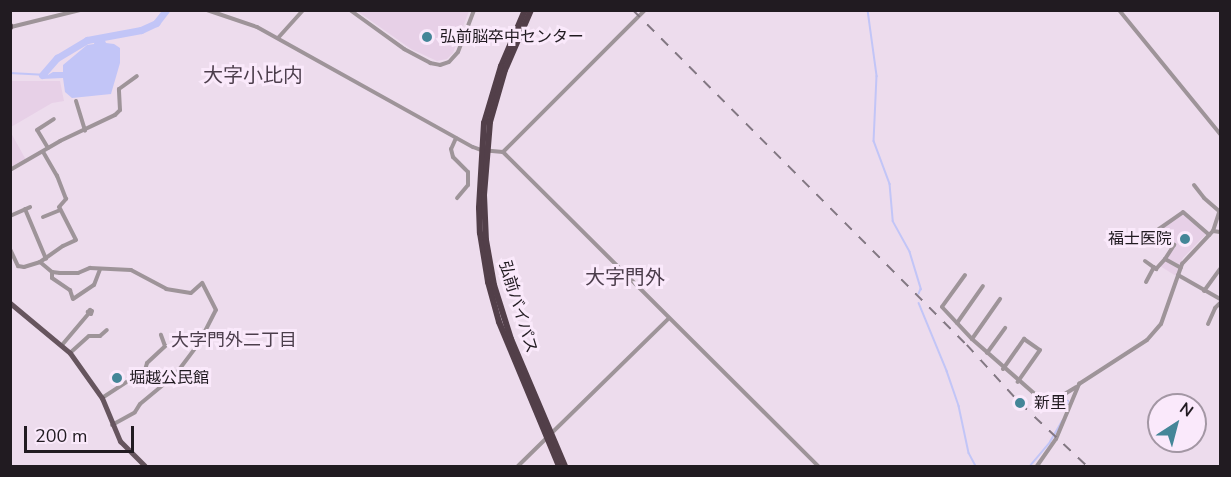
<!DOCTYPE html>
<meta charset="utf-8">
<style>
body{margin:0}
#map{position:relative;width:1231px;height:477px;overflow:hidden;background:#eddced;font-family:"Nunito Sans","Noto Sans JP",sans-serif}
div>[style]{position:absolute}
.built>*{inset:0;background:#e7d0e7}
.water>*{inset:0;background:#c2c5f7}
.stream>*{height:1.5px;margin:-0.75px;padding:0 0.75px;transform-origin:0.75px;border-radius:0.75px;background:#c2c5f7}
.river>*{height:7px;margin:-3.5px;padding:0 3.5px;transform-origin:3.5px;border-radius:3.5px;background:#c2c5f7}
.minor>*{height:4px;margin:-2px;padding:0 2px;transform-origin:2px;border-radius:2px;background:#9e9499}
.major>*{height:5px;margin:-2.5px;padding:0 2.5px;transform-origin:2.5px;border-radius:2.5px;background:#66555e}
.highway>*{height:6px;margin:-3px;padding:0 3px;transform-origin:3px;border-radius:3px;background:#523f49}
.rail>*{height:1.5px;margin-top:-0.75px;transform-origin:0;background:repeating-linear-gradient(90deg,#827782 0 10px,transparent 0 20px)}
.dots>*{width:16px;height:16px;translate:-50% -50%;box-sizing:border-box;border:3px solid #fae9fb;border-radius:50%}
span{translate:-50% -50%;white-space:nowrap;text-align:center;line-height:1.15;-webkit-text-stroke:6px #fae9fb;paint-order:stroke}
.poi-label{font-size:16px;color:#211b21}
.left{translate:0 -50%;text-align:left}
.right{translate:-100% -50%;text-align:right}
.street-label{font-size:16px;color:#211b21}
.neighbourhood-label{font-size:18px;color:#4c3e4c}
.quarter-label{font-size:20px;color:#4c3e4c}
.frame{position:absolute;inset:0;border:12px solid #211b21;pointer-events:none}
.north{position:absolute;left:1147px;top:393px;width:60px;height:60px;box-sizing:border-box;background:#fae9fb;border:2px solid #a397a4;border-radius:50%;rotate:36deg;font-size:16px;font-weight:700;line-height:24px;text-align:center;color:#211b21}
.north::after{content:'';display:block;margin:auto;width:21px;height:27px;background:#448698;clip-path:polygon(50% 0,100% 100%,50% 72%,0 100%)}
.scale{position:absolute;left:24px;top:426px;width:110px;height:27px;box-sizing:border-box;border:3px solid #211b21;border-top:0;padding-left:8px;font-size:18px;line-height:21px;white-space:nowrap;color:#211b21;-webkit-text-stroke:4px #fae9fb;paint-order:stroke}
</style>
<div id="map">
<div class="built">
<div style="clip-path:polygon(469px 11px,453px 53px,447px 59px,437px 61px,411px 49px,357px 11px)"></div>
<div style="clip-path:polygon(10px 81px,60px 81px,64px 101px,52px 103px,11px 127px)"></div>
<div style="clip-path:polygon(10px 131px,26px 160px,10px 168px)"></div>
<div style="clip-path:polygon(1183px 213px,1206px 234px,1183px 258px,1176px 276px,1160px 266px,1175px 245px,1160px 229px)"></div>
</div>
<div class="water">
<div style="clip-path:polygon(104px 38px,106px 43px,114px 44px,120px 48px,120px 63px,111px 94px,72px 98px,65px 92px,63px 78px,41px 79px,53px 72px,63px 72px,63px 65px,87px 45px,94px 44px,95px 39px)"></div>
</div>
<div class="stream">
<div style="left:868px;top:10px;width:67px;rotate:82.2deg"></div>
<div style="left:877px;top:76px;width:65px;rotate:92.6deg"></div>
<div style="left:874px;top:141px;width:46px;rotate:69.6deg"></div>
<div style="left:890px;top:184px;width:37px;rotate:85deg"></div>
<div style="left:893px;top:221px;width:35px;rotate:61deg"></div>
<div style="left:910px;top:252px;width:39px;rotate:73deg"></div>
<div style="left:921px;top:289px;width:5px;rotate:112deg"></div>
<div style="left:10px;top:73px;width:37px;rotate:3deg"></div>
<div style="left:919px;top:303px;width:74px;rotate:67.6deg"></div>
<div style="left:947px;top:371px;width:37px;rotate:71deg"></div>
<div style="left:959px;top:406px;width:48px;rotate:78deg"></div>
<div style="left:969px;top:453px;width:15px;rotate:62deg"></div>
<div style="left:1066px;top:411px;width:10px;rotate:-79deg"></div>
<div style="left:1030px;top:466px;width:31px;rotate:-50deg"></div>
<div style="left:1050px;top:442px;width:24px;rotate:-60deg"></div>
</div>
<div class="river">
<div style="left:42px;top:75px;width:23px;rotate:-49deg"></div>
<div style="left:57px;top:58px;width:35px;rotate:-31deg"></div>
<div style="left:87px;top:40px;width:55px;rotate:-10.5deg"></div>
<div style="left:141px;top:30px;width:17px;rotate:-25deg"></div>
<div style="left:156px;top:23px;width:16px;rotate:-52deg"></div>
</div>
<div class="minor">
<div style="left:207px;top:10px;width:53px;rotate:18.8deg"></div>
<div style="left:257px;top:27px;width:247px;rotate:29.1deg"></div>
<div style="left:473px;top:147px;width:9px;rotate:21deg"></div>
<div style="left:481px;top:150px;width:22px;rotate:5deg"></div>
<div style="left:503px;top:152px;width:445px;rotate:44.9deg"></div>
<div style="left:350px;top:10px;width:67px;rotate:35.8deg"></div>
<div style="left:404px;top:49px;width:30px;rotate:28deg"></div>
<div style="left:430px;top:63px;width:10px;rotate:11deg"></div>
<div style="left:440px;top:65px;width:9px;rotate:-18deg"></div>
<div style="left:449px;top:62px;width:13px;rotate:-48deg"></div>
<div style="left:458px;top:52px;width:45px;rotate:-69.1deg"></div>
<div style="left:1119px;top:10px;width:160px;rotate:50.8deg"></div>
<div style="left:11px;top:27px;width:71px;rotate:-13.8deg"></div>
<div style="left:278px;top:38px;width:38px;rotate:-48deg"></div>
<div style="left:76px;top:101px;width:31px;rotate:73deg"></div>
<div style="left:456px;top:138px;width:12px;rotate:114deg"></div>
<div style="left:451px;top:149px;width:8px;rotate:76deg"></div>
<div style="left:453px;top:157px;width:21px;rotate:45deg"></div>
<div style="left:468px;top:172px;width:13px;rotate:90deg"></div>
<div style="left:468px;top:185px;width:17px;rotate:130deg"></div>
<div style="left:48px;top:148px;width:21px;rotate:-121deg"></div>
<div style="left:37px;top:130px;width:20px;rotate:-33deg"></div>
<div style="left:503px;top:152px;width:201px;rotate:-45deg"></div>
<div style="left:10px;top:170px;width:58px;rotate:-30.1deg"></div>
<div style="left:60px;top:141px;width:61px;rotate:-25.3deg"></div>
<div style="left:115px;top:115px;width:7px;rotate:-45deg"></div>
<div style="left:120px;top:110px;width:21px;rotate:-93deg"></div>
<div style="left:119px;top:89px;width:22px;rotate:-36deg"></div>
<div style="left:1194px;top:185px;width:16px;rotate:52deg"></div>
<div style="left:1204px;top:198px;width:21px;rotate:41deg"></div>
<div style="left:25px;top:209px;width:54px;rotate:67.2deg"></div>
<div style="left:10px;top:216px;width:22px;rotate:-24deg"></div>
<div style="left:43px;top:217px;width:18px;rotate:-22deg"></div>
<div style="left:1213px;top:231px;width:7px;rotate:8deg"></div>
<div style="left:10px;top:249px;width:19px;rotate:65deg"></div>
<div style="left:18px;top:266px;width:6px;rotate:9deg"></div>
<div style="left:24px;top:267px;width:17px;rotate:-17deg"></div>
<div style="left:40px;top:262px;width:28px;rotate:-35deg"></div>
<div style="left:63px;top:246px;width:14px;rotate:-25deg"></div>
<div style="left:76px;top:240px;width:37px;rotate:-117deg"></div>
<div style="left:59px;top:207px;width:11px;rotate:-49deg"></div>
<div style="left:66px;top:199px;width:25px;rotate:-111deg"></div>
<div style="left:57px;top:176px;width:28px;rotate:-120deg"></div>
<div style="left:1165px;top:259px;width:18px;rotate:29deg"></div>
<div style="left:1145px;top:261px;width:14px;rotate:36deg"></div>
<div style="left:1156px;top:269px;width:13px;rotate:-48deg"></div>
<div style="left:1165px;top:259px;width:17px;rotate:-57deg"></div>
<div style="left:1174px;top:245px;width:22px;rotate:-133deg"></div>
<div style="left:1159px;top:229px;width:29px;rotate:-35deg"></div>
<div style="left:1183px;top:212px;width:35px;rotate:41deg"></div>
<div style="left:40px;top:262px;width:16px;rotate:40deg"></div>
<div style="left:52px;top:272px;width:8px;rotate:7deg"></div>
<div style="left:60px;top:273px;width:18px"></div>
<div style="left:78px;top:273px;width:13px;rotate:-23deg"></div>
<div style="left:90px;top:268px;width:41px;rotate:2.8deg"></div>
<div style="left:131px;top:270px;width:40px;rotate:28deg"></div>
<div style="left:166px;top:289px;width:25px;rotate:9deg"></div>
<div style="left:191px;top:293px;width:15px;rotate:-42deg"></div>
<div style="left:52px;top:272px;width:6px;rotate:90deg"></div>
<div style="left:52px;top:278px;width:22px;rotate:34deg"></div>
<div style="left:70px;top:290px;width:9px;rotate:72deg"></div>
<div style="left:73px;top:299px;width:25px;rotate:-34deg"></div>
<div style="left:94px;top:285px;width:17px;rotate:-69deg"></div>
<div style="left:965px;top:275px;width:39px;rotate:126deg"></div>
<div style="left:942px;top:307px;width:44px;rotate:46.8deg"></div>
<div style="left:972px;top:339px;width:96px;rotate:41.2deg"></div>
<div style="left:1044px;top:402px;width:4px;rotate:27deg"></div>
<div style="left:1048px;top:404px;width:33px;rotate:-31deg"></div>
<div style="left:1178px;top:275px;width:48px;rotate:29.7deg"></div>
<div style="left:1146px;top:282px;width:17px;rotate:-62deg"></div>
<div style="left:1204px;top:291px;width:27px;rotate:-54deg"></div>
<div style="left:90px;top:310px;width:2px;rotate:27deg"></div>
<div style="left:92px;top:311px;width:3px;rotate:108deg"></div>
<div style="left:91px;top:314px;width:4px;rotate:-146deg"></div>
<div style="left:88px;top:312px;width:3px;rotate:-45deg"></div>
<div style="left:957px;top:323px;width:45px;rotate:-54.9deg"></div>
<div style="left:1208px;top:324px;width:17px;rotate:-66deg"></div>
<div style="left:1215px;top:308px;width:7px;rotate:-45deg"></div>
<div style="left:972px;top:339px;width:49px;rotate:-55deg"></div>
<div style="left:62px;top:345px;width:42px;rotate:-49.8deg"></div>
<div style="left:70px;top:353px;width:25px;rotate:-42deg"></div>
<div style="left:89px;top:336px;width:11px"></div>
<div style="left:100px;top:336px;width:9px;rotate:-41deg"></div>
<div style="left:987px;top:353px;width:31px;rotate:-54deg"></div>
<div style="left:1003px;top:369px;width:37px;rotate:-55deg"></div>
<div style="left:1024px;top:339px;width:19px;rotate:35deg"></div>
<div style="left:1040px;top:350px;width:39px;rotate:125deg"></div>
<div style="left:102px;top:398px;width:51px;rotate:-33.1deg"></div>
<div style="left:145px;top:370px;width:7px;rotate:-74deg"></div>
<div style="left:147px;top:363px;width:25px;rotate:-43deg"></div>
<div style="left:165px;top:346px;width:12px;rotate:-110deg"></div>
<div style="left:112px;top:425px;width:26px;rotate:-29deg"></div>
<div style="left:135px;top:412px;width:9px;rotate:-58deg"></div>
<div style="left:140px;top:404px;width:45px;rotate:-39.6deg"></div>
<div style="left:175px;top:375px;width:38px;rotate:-53deg"></div>
<div style="left:198px;top:345px;width:39px;rotate:-63deg"></div>
<div style="left:216px;top:310px;width:30px;rotate:-117deg"></div>
<div style="left:518px;top:466px;width:211px;rotate:-44.4deg"></div>
<div style="left:1037px;top:466px;width:33px;rotate:-55deg"></div>
<div style="left:1056px;top:439px;width:60px;rotate:-67.3deg"></div>
<div style="left:1079px;top:384px;width:81px;rotate:-32.9deg"></div>
<div style="left:1147px;top:340px;width:21px;rotate:-49deg"></div>
<div style="left:1161px;top:324px;width:64px;rotate:-70.7deg"></div>
<div style="left:1182px;top:264px;width:45px;rotate:-46.8deg"></div>
<div style="left:1213px;top:231px;width:22px;rotate:-72deg"></div>
</div>
<div class="major">
<div style="left:10px;top:25px;width:2px;rotate:90deg"></div>
<div style="left:10px;top:303px;width:78px;rotate:39.8deg"></div>
<div style="left:70px;top:353px;width:55px;rotate:54.6deg"></div>
<div style="left:102px;top:398px;width:47px;rotate:67.3deg"></div>
<div style="left:120px;top:441px;width:35px;rotate:45deg"></div>
</div>
<div class="highway">
<div style="left:525px;top:10px;width:61px;rotate:113.2deg"></div>
<div style="left:501px;top:66px;width:59px;rotate:106.6deg"></div>
<div style="left:484px;top:123px;width:85px;rotate:93.4deg"></div>
<div style="left:479px;top:208px;width:25px;rotate:88deg"></div>
<div style="left:480px;top:233px;width:50px;rotate:80.7deg"></div>
<div style="left:488px;top:282px;width:41px;rotate:74.6deg"></div>
<div style="left:499px;top:322px;width:156px;rotate:67.4deg"></div>
<div style="left:531px;top:10px;width:65px;rotate:113.4deg"></div>
<div style="left:505px;top:70px;width:54px;rotate:106.1deg"></div>
<div style="left:490px;top:122px;width:73px;rotate:94.7deg"></div>
<div style="left:484px;top:195px;width:45px;rotate:87.5deg"></div>
<div style="left:486px;top:240px;width:46px;rotate:79.9deg"></div>
<div style="left:494px;top:285px;width:57px;rotate:72.5deg"></div>
<div style="left:511px;top:339px;width:138px;rotate:67deg"></div>
</div>
<div class="rail">
<div style="left:633px;top:10px;width:473px;rotate:45.1deg"></div>
<div style="left:967px;top:345px;width:79px;rotate:47.6deg"></div>
<div style="left:1020px;top:403px;width:92px;rotate:43.2deg"></div>
</div>
<div class="dots">
<div style="left:427px;top:37px;background:#448698"></div>
<div style="left:1185px;top:239px;background:#448698"></div>
<div style="left:117px;top:378px;background:#448698"></div>
<div style="left:1020px;top:403px;background:#448698"></div>
</div>
<div class="poi-label">
<span class="left" style="left:440px;top:37px">弘前脳卒中センター</span>
<span class="right" style="left:1172px;top:239px">福士医院</span>
<span class="left" style="left:129px;top:378px">堀越公民館</span>
<span class="left" style="left:1034px;top:403px">新里</span>
</div>
<div class="street-label">
<span style="left:518px;top:307px;rotate:73deg">弘前バイパス</span>
</div>
<div class="neighbourhood-label">
<span style="left:234px;top:340px">大字門外二丁目</span>
</div>
<div class="quarter-label">
<span style="left:253px;top:75px">大字小比内</span>
<span style="left:625px;top:277px">大字門外</span>
</div>
<div class="frame"></div>
<div class="north">N</div>
<div class="scale">200 m</div>
</div>
